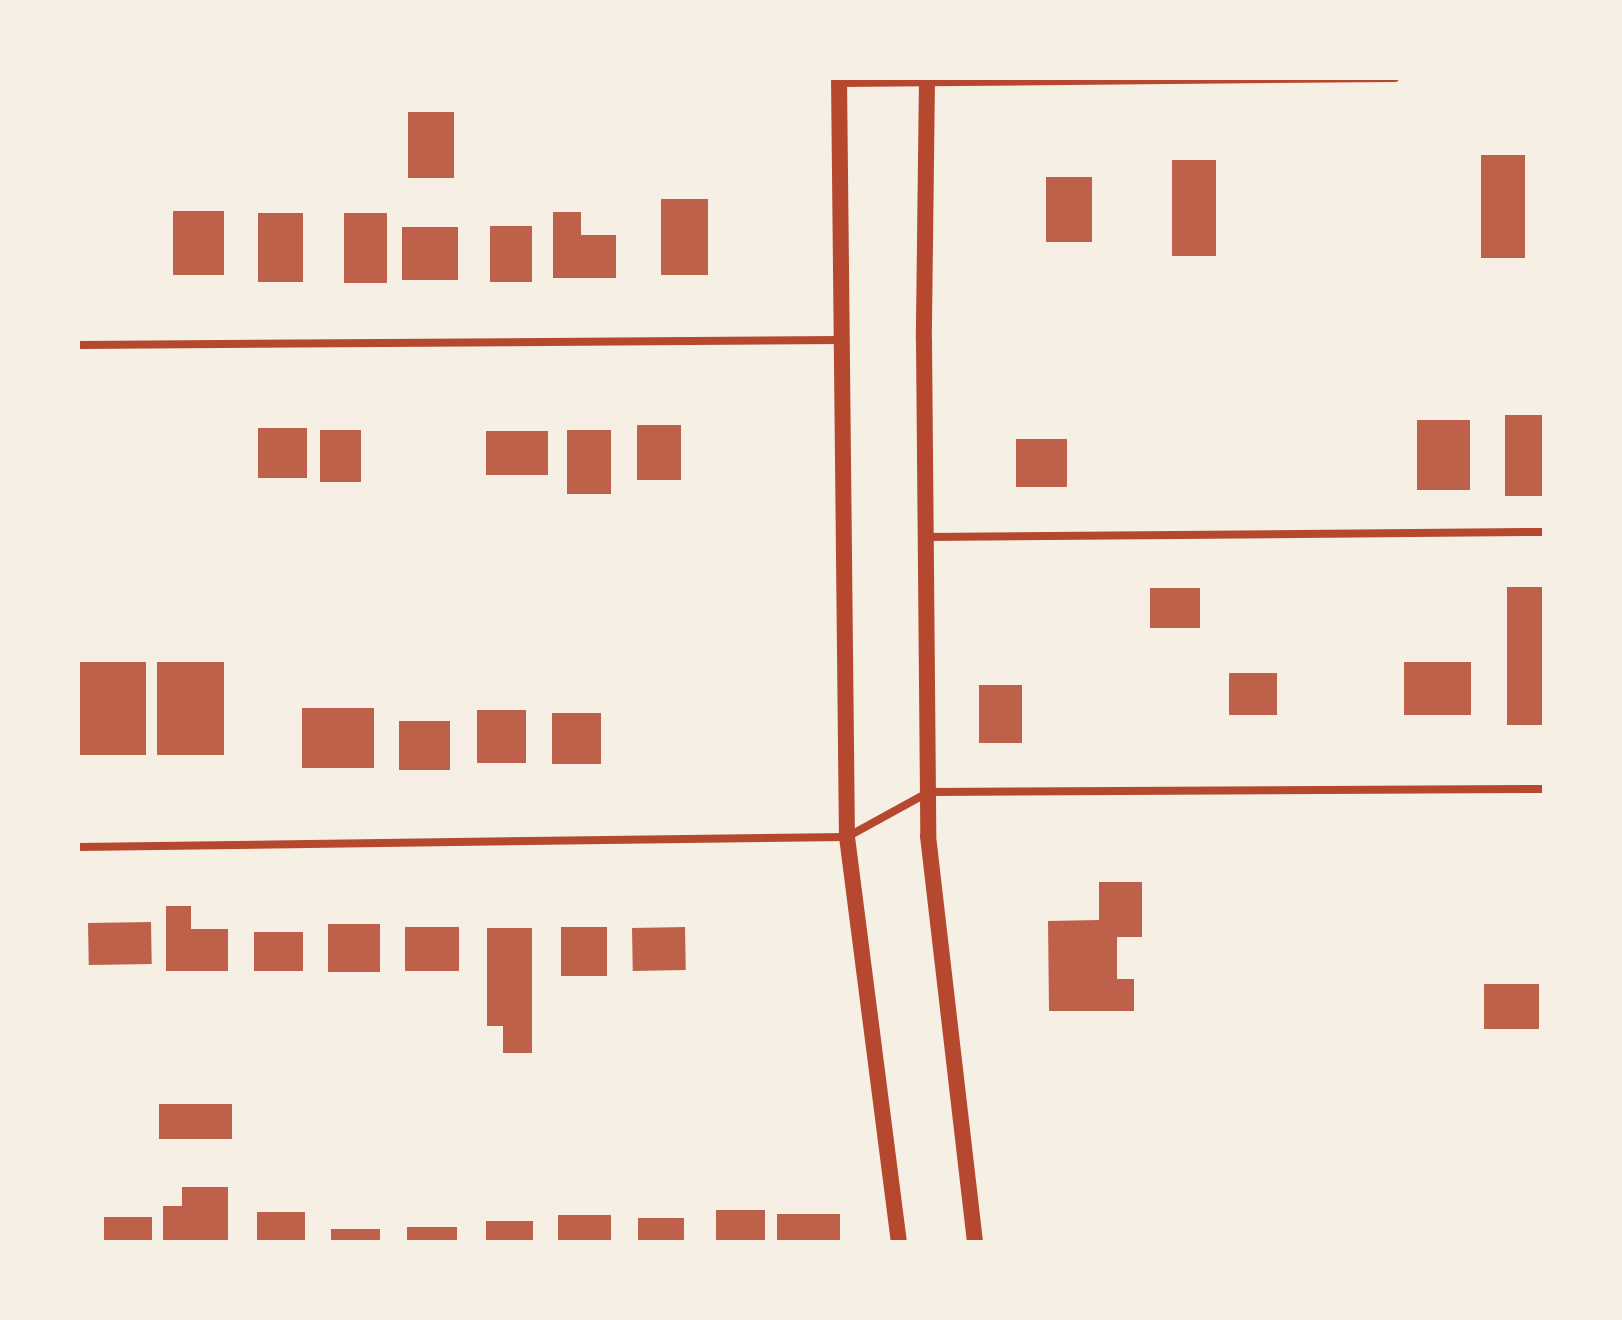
<!DOCTYPE html>
<style>
body{margin:0}
#map{position:relative;width:1622px;height:1320px;overflow:hidden;background:#f6efe4;font-family:"DM Sans",sans-serif}
div>[style]{position:absolute}
.building>*{inset:0;background:#bf614a;transform-origin:0 0}
.minor>*{height:8px;margin:-4px;padding:0 4px;transform-origin:4px;border-radius:4px;background:#b5482f}
.secondary>*{height:16px;margin:-8px;padding:0 8px;transform-origin:8px;border-radius:8px;background:#b5482f}
span{translate:-50% -50%;white-space:nowrap;text-align:center;line-height:1.15;-webkit-text-stroke:6px #f6efe4;paint-order:stroke}
.frame{position:absolute;inset:0;border:80px solid #f6efe4;pointer-events:none}
</style>
<div id="map">
<div class="building">
<div style="left:408px;top:112px;width:46px;height:66px"></div>
<div style="left:1481px;top:155px;width:44px;height:103px"></div>
<div style="left:1172px;top:160px;width:44px;height:96px"></div>
<div style="left:1046px;top:177px;width:46px;height:65px"></div>
<div style="left:661px;top:199px;width:47px;height:76px"></div>
<div style="left:173px;top:211px;width:51px;height:64px"></div>
<div style="clip-path:polygon(553px 212px,581px 212px,581px 235px,616px 235px,616px 278px,553px 278px)"></div>
<div style="left:258px;top:213px;width:45px;height:69px"></div>
<div style="left:344px;top:213px;width:43px;height:70px"></div>
<div style="left:490px;top:226px;width:42px;height:56px"></div>
<div style="left:402px;top:227px;width:56px;height:53px"></div>
<div style="left:1505px;top:415px;width:39px;height:81px"></div>
<div style="left:1417px;top:420px;width:53px;height:70px"></div>
<div style="left:637px;top:425px;width:44px;height:55px"></div>
<div style="left:258px;top:428px;width:49px;height:50px"></div>
<div style="left:320px;top:430px;width:41px;height:52px"></div>
<div style="left:567px;top:430px;width:44px;height:64px"></div>
<div style="left:486px;top:431px;width:62px;height:44px"></div>
<div style="left:1016px;top:439px;width:51px;height:48px"></div>
<div style="left:1507px;top:587px;width:37px;height:138px"></div>
<div style="left:1150px;top:588px;width:50px;height:40px"></div>
<div style="left:79px;top:662px;width:67px;height:93px"></div>
<div style="left:157px;top:662px;width:67px;height:93px"></div>
<div style="left:1404px;top:662px;width:67px;height:53px"></div>
<div style="left:1229px;top:673px;width:48px;height:42px"></div>
<div style="left:979px;top:685px;width:43px;height:58px"></div>
<div style="left:302px;top:708px;width:72px;height:60px"></div>
<div style="left:477px;top:710px;width:49px;height:53px"></div>
<div style="left:552px;top:713px;width:49px;height:51px"></div>
<div style="left:399px;top:721px;width:51px;height:49px"></div>
<div style="clip-path:polygon(1099px 882px,1142px 882px,1142px 937px,1117px 937px,1117px 979px,1134px 979px,1134px 1011px,1049px 1011px,1048px 921px,1099px 920px)"></div>
<div style="clip-path:polygon(166px 906px,191px 906px,191px 929px,228px 929px,228px 971px,166px 971px)"></div>
<div style="left:151px;top:922px;width:42px;height:63px;rotate:89deg"></div>
<div style="left:328px;top:924px;width:52px;height:48px"></div>
<div style="left:405px;top:927px;width:54px;height:44px"></div>
<div style="left:561px;top:927px;width:46px;height:49px"></div>
<div style="left:685px;top:927px;width:43px;height:53px;rotate:89deg"></div>
<div style="clip-path:polygon(487px 928px,532px 928px,532px 1053px,503px 1053px,503px 1026px,487px 1026px)"></div>
<div style="left:254px;top:932px;width:49px;height:39px"></div>
<div style="left:1484px;top:984px;width:55px;height:45px"></div>
<div style="left:159px;top:1104px;width:73px;height:35px"></div>
<div style="clip-path:polygon(182px 1187px,228px 1187px,228px 1242px,163px 1242px,163px 1206px,182px 1206px)"></div>
<div style="left:716px;top:1210px;width:49px;height:32px"></div>
<div style="left:257px;top:1212px;width:48px;height:30px"></div>
<div style="left:777px;top:1214px;width:63px;height:28px"></div>
<div style="left:558px;top:1215px;width:53px;height:27px"></div>
<div style="left:104px;top:1217px;width:48px;height:25px"></div>
<div style="left:638px;top:1218px;width:46px;height:24px"></div>
<div style="left:486px;top:1221px;width:47px;height:21px"></div>
<div style="left:407px;top:1227px;width:50px;height:15px"></div>
<div style="left:331px;top:1229px;width:49px;height:13px"></div>
</div>
<div class="minor">
<div style="left:839px;top:83px;width:556px;rotate:-0.52deg"></div>
<div style="left:78px;top:345px;width:761px;rotate:-0.38deg"></div>
<div style="left:928px;top:537px;width:616px;rotate:-0.47deg"></div>
<div style="left:78px;top:847px;width:769px;rotate:-0.75deg"></div>
<div style="left:847px;top:837px;width:94px;rotate:-28.8deg"></div>
<div style="left:929px;top:792px;width:615px;rotate:-0.28deg"></div>
</div>
<div class="secondary">
<div style="left:839px;top:78px;width:759px;rotate:89.4deg"></div>
<div style="left:847px;top:837px;width:408px;rotate:82.7deg"></div>
<div style="left:927px;top:78px;width:262px;rotate:90.7deg"></div>
<div style="left:924px;top:340px;width:496px;rotate:89.5deg"></div>
<div style="left:928px;top:836px;width:409px;rotate:83.4deg"></div>
</div>
<div class="frame"></div>
</div>
